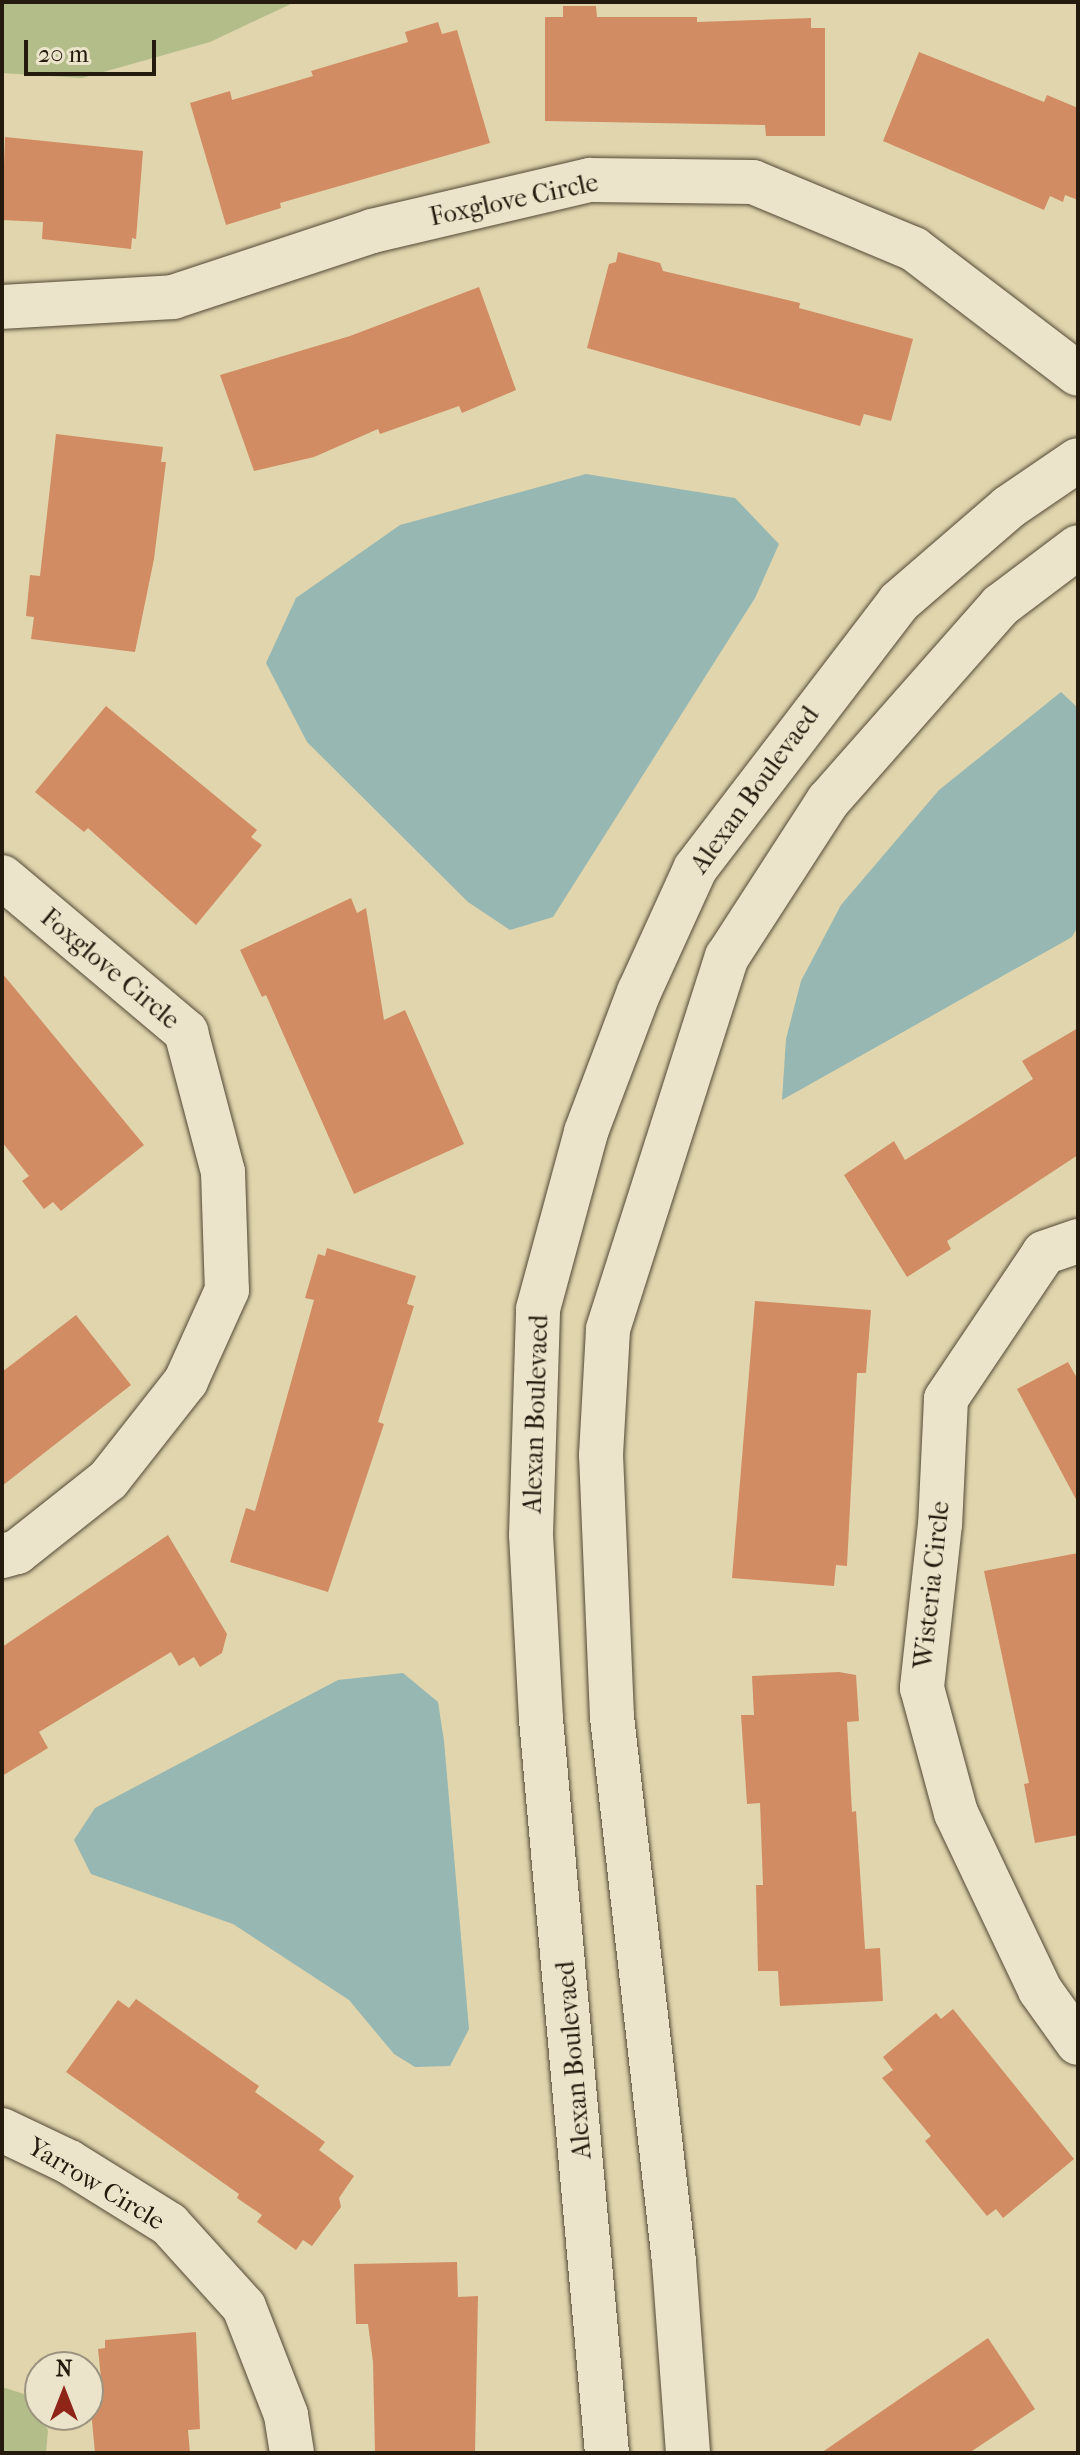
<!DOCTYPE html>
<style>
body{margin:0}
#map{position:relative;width:1080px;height:2455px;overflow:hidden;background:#e0d5ad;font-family:"IM FELL French Canon",serif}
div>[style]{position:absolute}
.green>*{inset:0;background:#b2bd8a}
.water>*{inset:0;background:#96b7b2}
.building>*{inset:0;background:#d28c63}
.roads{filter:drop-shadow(0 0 2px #534936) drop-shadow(0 0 2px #534936)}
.street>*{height:44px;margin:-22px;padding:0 22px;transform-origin:22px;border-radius:22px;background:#ebe4ca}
span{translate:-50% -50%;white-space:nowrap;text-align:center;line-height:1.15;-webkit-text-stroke:8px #ebe4ca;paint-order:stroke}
.street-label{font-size:26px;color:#241a0e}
.frame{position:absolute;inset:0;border:4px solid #241a0e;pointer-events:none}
.north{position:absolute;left:24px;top:2351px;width:80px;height:80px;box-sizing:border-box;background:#ebe4ca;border:2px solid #9b937f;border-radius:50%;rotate:0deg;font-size:22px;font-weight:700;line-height:32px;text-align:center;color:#241a0e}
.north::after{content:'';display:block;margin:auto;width:28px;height:36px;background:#8f2418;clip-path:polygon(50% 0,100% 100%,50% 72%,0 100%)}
.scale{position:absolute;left:24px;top:40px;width:132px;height:36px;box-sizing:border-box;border:4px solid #241a0e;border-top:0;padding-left:10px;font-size:24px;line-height:28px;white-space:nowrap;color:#241a0e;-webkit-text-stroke:6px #ebe4ca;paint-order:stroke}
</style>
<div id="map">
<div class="green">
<div style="clip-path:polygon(2px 2px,295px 2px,210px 42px,82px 78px,2px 73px)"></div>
<div style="clip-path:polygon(2px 2387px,27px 2395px,48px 2430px,46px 2453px,2px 2453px)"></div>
</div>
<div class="water">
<div style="clip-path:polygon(586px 474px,735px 498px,779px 544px,755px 598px,553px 917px,510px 930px,468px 902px,307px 742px,266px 663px,296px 598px,400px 525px)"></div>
<div style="clip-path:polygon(1061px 692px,1078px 708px,1078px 926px,1072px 937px,782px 1100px,786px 1039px,801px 981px,841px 905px,939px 790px)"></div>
<div style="clip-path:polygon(403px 1673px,438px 1702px,444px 1741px,469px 2029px,450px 2066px,415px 2067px,394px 2054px,349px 2000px,233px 1924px,91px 1874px,74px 1840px,95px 1808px,338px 1680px)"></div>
</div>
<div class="building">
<div style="clip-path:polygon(563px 6px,596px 6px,597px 17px,697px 17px,697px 22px,811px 18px,811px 28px,825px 28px,825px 136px,766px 136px,765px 125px,545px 121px,545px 17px,563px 17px)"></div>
<div style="clip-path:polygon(438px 22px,442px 34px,457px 30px,490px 143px,280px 203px,281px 208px,226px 225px,190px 103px,230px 91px,232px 100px,313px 76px,311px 71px,408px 42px,405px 32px)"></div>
<div style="clip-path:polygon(919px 52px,1044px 102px,1047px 95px,1078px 108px,1078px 200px,1065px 195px,1063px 202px,1050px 196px,1044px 210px,883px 141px)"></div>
<div style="clip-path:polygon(5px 137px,143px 151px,136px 239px,132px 238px,131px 249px,42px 239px,43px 222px,2px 220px)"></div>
<div style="clip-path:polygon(618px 252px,660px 263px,663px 271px,800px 303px,799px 308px,913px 339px,891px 421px,864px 414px,860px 426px,587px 348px,609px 264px,616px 262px)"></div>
<div style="clip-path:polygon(479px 287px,516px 390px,462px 413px,459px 406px,380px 434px,378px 429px,314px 457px,254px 471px,220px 375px,350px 336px)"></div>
<div style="clip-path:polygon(56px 434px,163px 447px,161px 462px,166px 462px,154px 559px,135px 652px,31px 639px,34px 617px,26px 616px,30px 575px,40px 576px)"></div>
<div style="clip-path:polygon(106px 706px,257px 830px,251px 837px,262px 845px,196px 925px,88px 828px,84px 832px,35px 792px)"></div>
<div style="clip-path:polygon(351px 898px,357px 913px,366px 908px,384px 1020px,405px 1010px,464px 1144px,354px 1194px,266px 995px,262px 997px,240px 950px)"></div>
<div style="clip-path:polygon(2px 973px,144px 1145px,61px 1211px,53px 1202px,44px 1209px,22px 1181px,29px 1176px,2px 1142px)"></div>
<div style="clip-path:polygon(1078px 1028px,1078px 1155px,947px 1241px,951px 1249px,907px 1277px,844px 1175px,894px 1141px,905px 1160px,964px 1123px,1033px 1079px,1022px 1061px)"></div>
<div style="clip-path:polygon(327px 1248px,416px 1276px,407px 1304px,414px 1306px,378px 1422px,384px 1424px,328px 1592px,230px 1562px,246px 1508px,255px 1511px,314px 1300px,305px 1298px,318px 1254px,325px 1256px)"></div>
<div style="clip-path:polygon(755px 1301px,871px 1310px,866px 1373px,857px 1373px,847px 1566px,836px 1565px,834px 1586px,732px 1578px)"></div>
<div style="clip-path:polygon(76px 1315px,131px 1385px,2px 1486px,2px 1372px)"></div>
<div style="clip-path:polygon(1068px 1362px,1078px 1380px,1078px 1503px,1017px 1389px)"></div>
<div style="clip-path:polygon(168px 1535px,227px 1634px,222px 1653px,200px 1667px,194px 1657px,179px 1666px,171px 1652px,39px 1732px,48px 1748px,2px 1776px,2px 1647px)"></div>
<div style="clip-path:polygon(1078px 1553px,1078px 1835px,1035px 1843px,1024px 1784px,1029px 1783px,984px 1571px)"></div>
<div style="clip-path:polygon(839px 1672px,856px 1675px,859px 1721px,847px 1722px,852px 1812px,856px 1811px,865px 1949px,880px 1948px,883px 2001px,780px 2006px,778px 1971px,758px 1971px,756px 1885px,763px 1885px,760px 1803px,747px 1804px,741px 1715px,754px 1715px,752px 1676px)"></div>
<div style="clip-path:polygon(136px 1999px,259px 2086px,255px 2092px,325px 2142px,319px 2150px,354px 2176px,339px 2198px,341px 2207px,312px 2246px,303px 2240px,296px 2250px,257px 2222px,262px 2215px,237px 2198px,239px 2194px,66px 2072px,118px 2000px,129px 2008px)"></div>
<div style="clip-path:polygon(953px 2009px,1074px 2159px,1003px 2218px,996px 2209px,987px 2216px,925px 2141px,931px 2136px,882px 2078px,893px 2070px,883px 2057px,936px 2013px,941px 2019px)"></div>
<div style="clip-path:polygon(457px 2262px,458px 2297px,478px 2296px,475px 2453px,375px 2453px,373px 2362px,368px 2324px,356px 2324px,354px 2264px)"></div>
<div style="clip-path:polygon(196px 2332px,200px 2429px,188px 2430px,190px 2453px,95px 2453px,88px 2379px,101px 2378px,98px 2349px,105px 2348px,105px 2340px)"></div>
<div style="clip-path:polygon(988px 2338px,1035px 2409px,969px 2453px,821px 2453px)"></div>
</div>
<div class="roads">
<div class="street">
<div style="left:2px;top:307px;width:171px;rotate:-3.3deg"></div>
<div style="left:173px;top:297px;width:210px;rotate:-18.3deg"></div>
<div style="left:372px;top:231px;width:224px;rotate:-13.2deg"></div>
<div style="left:590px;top:180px;width:163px;rotate:0.7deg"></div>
<div style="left:753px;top:182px;width:174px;rotate:22.6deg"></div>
<div style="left:914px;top:249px;width:206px;rotate:37.3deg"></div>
<div style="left:2px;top:877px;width:241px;rotate:40.1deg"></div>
<div style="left:186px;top:1032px;width:145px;rotate:75.2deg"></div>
<div style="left:223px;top:1172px;width:118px;rotate:88.1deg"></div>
<div style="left:227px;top:1290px;width:100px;rotate:114.3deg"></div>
<div style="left:186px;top:1381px;width:126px;rotate:128.2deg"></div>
<div style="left:108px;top:1480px;width:116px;rotate:141.6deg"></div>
<div style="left:17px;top:1552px;width:16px;rotate:165deg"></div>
<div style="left:1078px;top:1241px;width:36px;rotate:161deg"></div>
<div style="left:1044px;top:1253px;width:176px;rotate:123.9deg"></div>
<div style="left:946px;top:1399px;width:125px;rotate:92.7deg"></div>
<div style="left:940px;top:1524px;width:165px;rotate:96.3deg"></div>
<div style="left:922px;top:1688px;width:130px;rotate:74.8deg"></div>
<div style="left:956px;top:1813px;width:196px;rotate:64.6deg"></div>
<div style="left:1040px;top:1990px;width:65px;rotate:54.4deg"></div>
<div style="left:2px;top:2130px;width:74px;rotate:25.5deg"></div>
<div style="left:69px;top:2162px;width:118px;rotate:31.8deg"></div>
<div style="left:169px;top:2224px;width:112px;rotate:47.9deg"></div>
<div style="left:244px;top:2307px;width:116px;rotate:68.7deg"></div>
<div style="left:286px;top:2415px;width:38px;rotate:81deg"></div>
<div style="left:607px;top:2453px;width:737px;rotate:-95.14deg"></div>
<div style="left:541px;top:1719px;width:184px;rotate:-93.1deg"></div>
<div style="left:531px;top:1535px;width:226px;rotate:-88.2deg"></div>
<div style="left:538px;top:1309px;width:183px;rotate:-74.8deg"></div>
<div style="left:586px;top:1132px;width:150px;rotate:-69.3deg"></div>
<div style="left:639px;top:992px;width:135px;rotate:-65.5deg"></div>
<div style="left:695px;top:869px;width:336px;rotate:-52.6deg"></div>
<div style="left:899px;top:602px;width:145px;rotate:-40.8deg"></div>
<div style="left:1009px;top:507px;width:83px;rotate:-34.3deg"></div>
<div style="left:688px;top:2453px;width:192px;rotate:-94.2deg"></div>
<div style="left:674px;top:2262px;width:549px;rotate:-96.49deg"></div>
<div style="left:612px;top:1717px;width:262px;rotate:-92.4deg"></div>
<div style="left:601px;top:1455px;width:126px;rotate:-86.8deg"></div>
<div style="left:608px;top:1329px;width:391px;rotate:-72.3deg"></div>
<div style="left:727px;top:957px;width:186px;rotate:-57.1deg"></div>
<div style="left:828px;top:801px;width:261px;rotate:-48.6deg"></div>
<div style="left:1001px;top:605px;width:96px;rotate:-37deg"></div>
</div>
</div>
<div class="street-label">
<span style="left:514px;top:200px;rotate:-12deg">Foxglove Circle</span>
<span style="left:755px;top:790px;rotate:-54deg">Alexan Boulevaed</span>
<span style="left:110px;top:969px;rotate:40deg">Foxglove Circle</span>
<span style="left:536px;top:1414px;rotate:-88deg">Alexan Boulevaed</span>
<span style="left:932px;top:1585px;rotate:-84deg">Wisteria Circle</span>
<span style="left:574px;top:2060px;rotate:-95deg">Alexan Boulevaed</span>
<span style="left:96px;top:2184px;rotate:31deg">Yarrow Circle</span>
</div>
<div class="frame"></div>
<div class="north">N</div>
<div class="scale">20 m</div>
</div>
